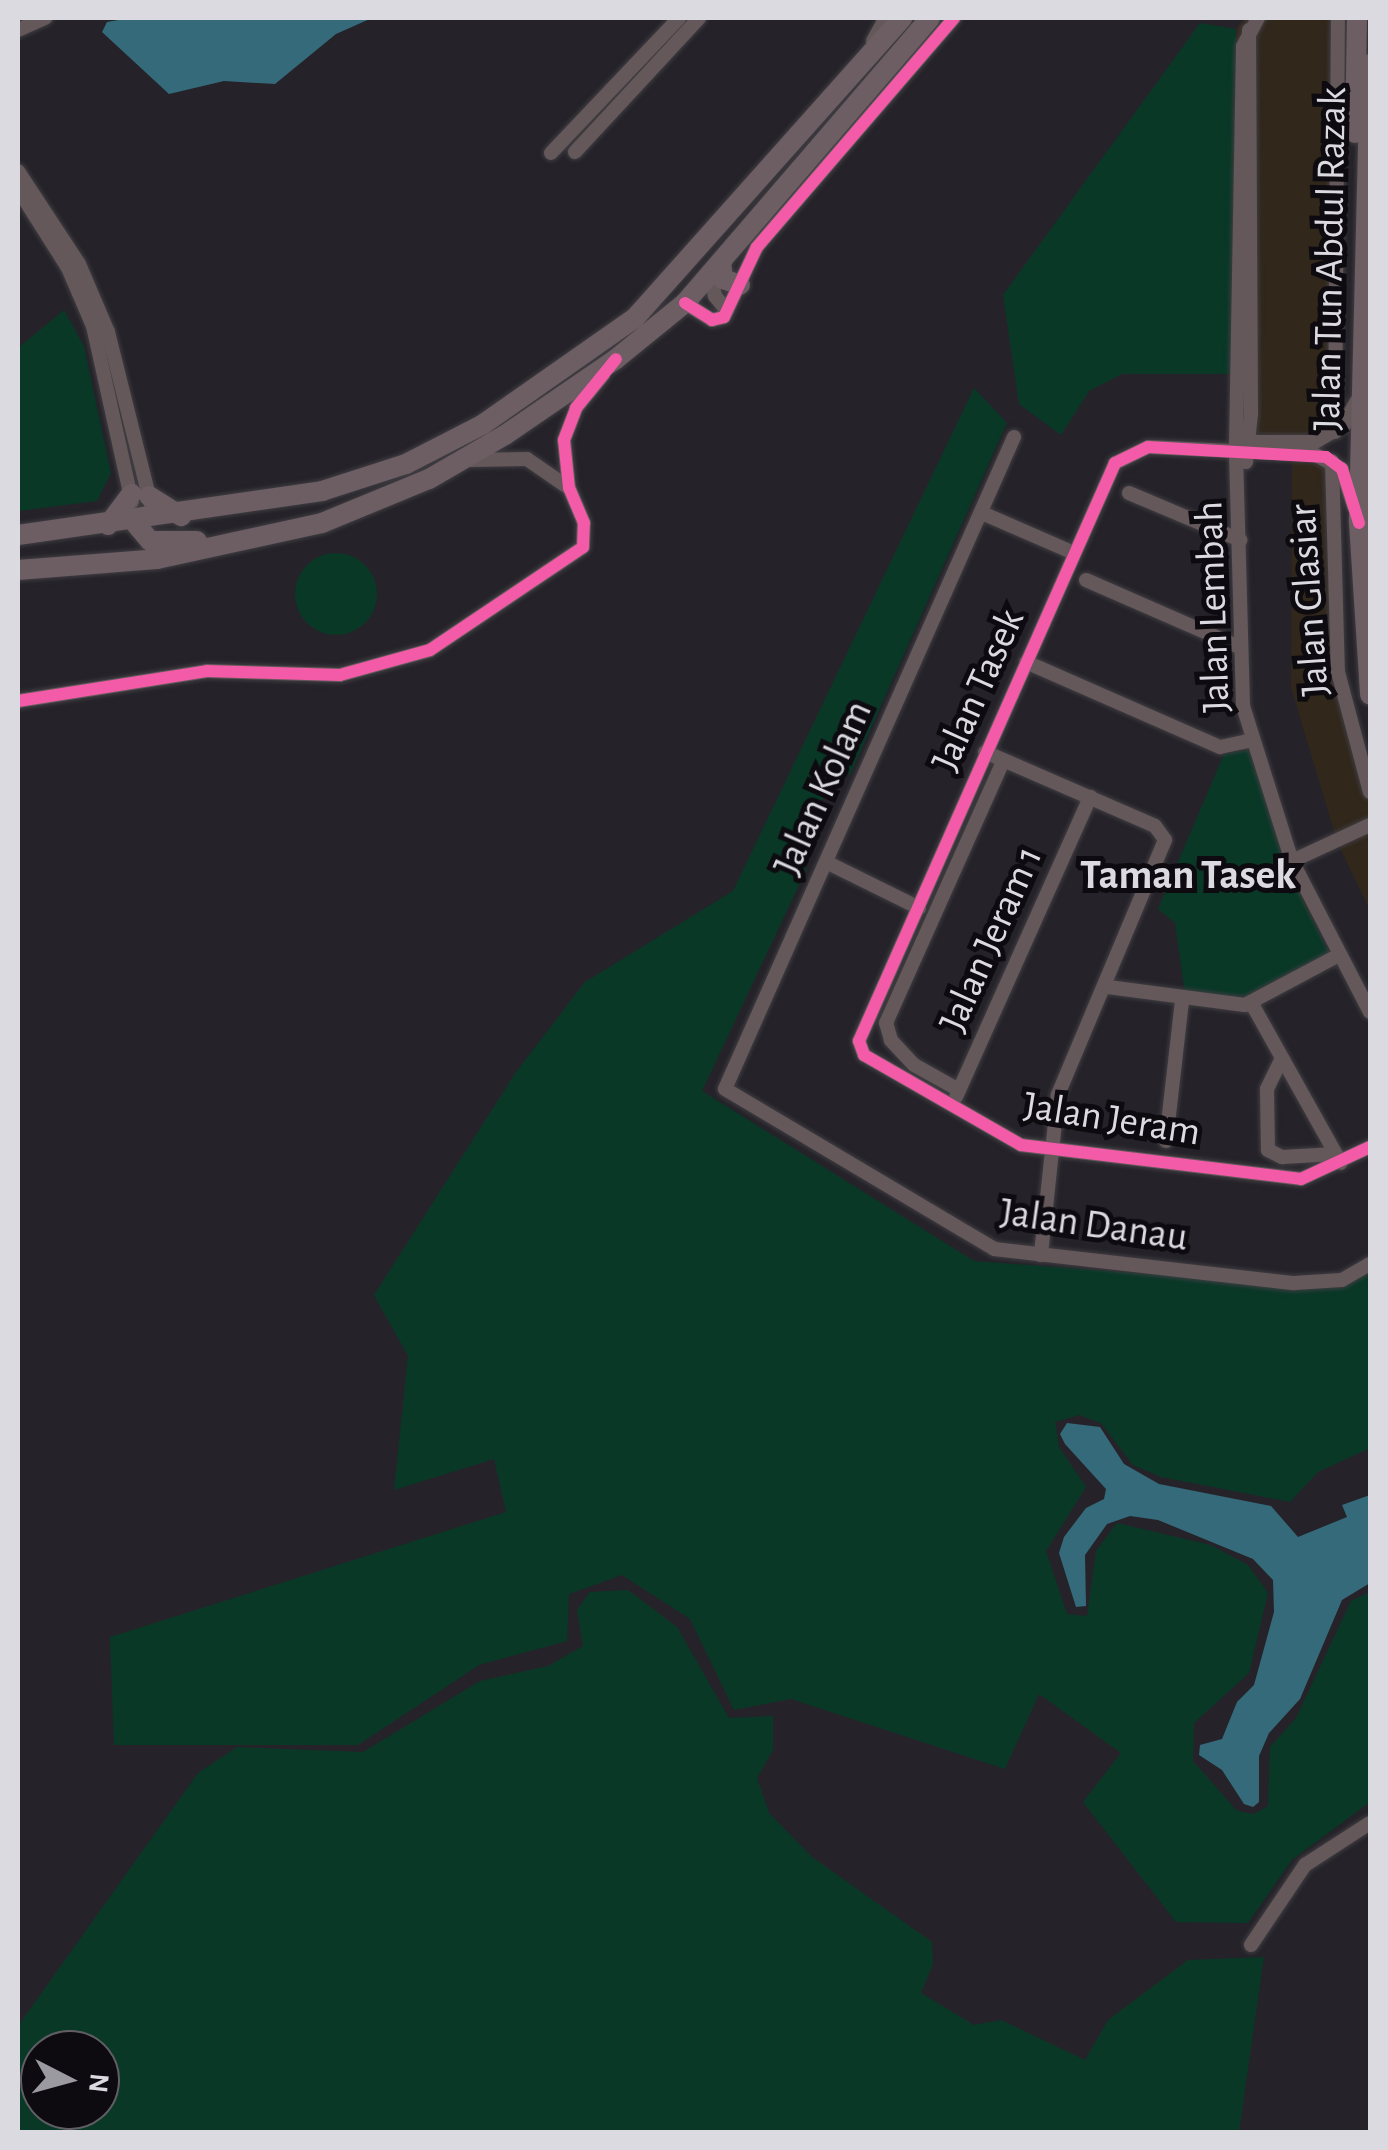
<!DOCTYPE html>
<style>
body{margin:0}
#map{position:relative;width:1388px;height:2150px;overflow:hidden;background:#252329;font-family:"Alegreya Sans",sans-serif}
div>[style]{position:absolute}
.commercial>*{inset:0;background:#31271b}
.green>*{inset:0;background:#093827}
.round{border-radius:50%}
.water>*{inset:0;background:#356a7b}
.roads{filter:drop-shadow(0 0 2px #3f3d42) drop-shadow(0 0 2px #3f3d42)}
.minor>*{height:14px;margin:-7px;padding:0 7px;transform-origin:7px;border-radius:7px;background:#64585a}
.highway>*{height:20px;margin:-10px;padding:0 10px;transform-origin:10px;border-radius:10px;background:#6c5e62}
.cycleway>*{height:12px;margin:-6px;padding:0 6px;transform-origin:6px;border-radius:6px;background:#f35aa7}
span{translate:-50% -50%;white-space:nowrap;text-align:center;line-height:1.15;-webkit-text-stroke:10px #0d0b10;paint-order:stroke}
.street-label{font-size:40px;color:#dcdae1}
.neighbourhood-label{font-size:42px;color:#dcdae1;font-weight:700}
.frame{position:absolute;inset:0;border:20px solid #dcdae1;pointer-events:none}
.north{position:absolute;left:20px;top:2030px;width:100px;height:100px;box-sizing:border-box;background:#0d0b10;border:2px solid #605e64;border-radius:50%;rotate:96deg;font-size:28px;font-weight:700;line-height:40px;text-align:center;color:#dcdae1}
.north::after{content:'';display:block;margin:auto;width:35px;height:45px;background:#9c9aa1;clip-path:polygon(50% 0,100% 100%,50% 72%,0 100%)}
</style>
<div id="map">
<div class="commercial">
<div style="clip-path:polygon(1244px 18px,1349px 18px,1341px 440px,1229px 431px,1236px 374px,1236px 29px)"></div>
<div style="clip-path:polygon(1292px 458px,1329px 463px,1335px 673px,1370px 804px,1370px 910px,1338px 844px,1291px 687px)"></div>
</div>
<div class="green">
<div style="clip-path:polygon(1200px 23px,1236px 29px,1236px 374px,1122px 374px,1089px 391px,1061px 435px,1019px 404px,1003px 295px)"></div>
<div style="clip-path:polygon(64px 310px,84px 346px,111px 473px,97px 501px,18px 511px,18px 348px)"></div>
<div style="clip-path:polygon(974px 388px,1007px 423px,851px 773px,797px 822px,782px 859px,807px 868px,702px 1091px,974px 1261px,1341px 1288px,1370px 1271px,1370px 1448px,1318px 1472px,1290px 1502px,1161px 1477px,1133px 1465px,1101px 1423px,1079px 1415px,1055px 1422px,1059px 1447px,1086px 1487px,1046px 1551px,1067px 1614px,1087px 1616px,1096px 1551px,1117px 1523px,1211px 1545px,1248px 1565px,1268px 1593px,1249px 1673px,1194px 1723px,1193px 1761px,1237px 1811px,1254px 1814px,1268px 1806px,1270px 1747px,1296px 1718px,1351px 1601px,1370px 1592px,1370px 1802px,1292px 1860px,1248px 1923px,1176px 1922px,1083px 1802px,1121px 1753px,1039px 1694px,1005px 1769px,791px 1699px,734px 1710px,690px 1619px,622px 1575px,569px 1594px,567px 1641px,479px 1665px,358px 1745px,114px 1745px,110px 1637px,506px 1512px,494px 1459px,394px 1490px,408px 1356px,374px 1295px,516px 1072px,585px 982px,733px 891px)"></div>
<div class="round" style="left:295px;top:553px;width:82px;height:82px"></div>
<div style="clip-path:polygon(1249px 749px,1284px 861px,1329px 953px,1248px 1001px,1185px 994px,1175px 923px,1158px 909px,1224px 754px)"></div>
<div style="clip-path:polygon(evenodd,628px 1590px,677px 1627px,729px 1718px,773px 1716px,773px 1750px,757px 1778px,769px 1813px,812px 1857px,932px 1942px,933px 1964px,921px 1993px,974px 2025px,1001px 2020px,1085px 2060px,1108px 2020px,1188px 1960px,1264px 1957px,1239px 2132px,18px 2132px,18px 2026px,198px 1773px,237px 1747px,363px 1752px,480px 1681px,548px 1666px,583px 1646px,577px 1610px,590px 1592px,628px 1590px,100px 2050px,100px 2110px,40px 2110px,40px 2050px,100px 2050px)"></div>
</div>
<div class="water">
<div style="clip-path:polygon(130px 18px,372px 18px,336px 34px,275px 84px,224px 81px,169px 94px,102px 32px,107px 22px)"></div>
<div style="clip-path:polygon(1067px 1423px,1100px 1427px,1124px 1464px,1159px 1484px,1271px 1506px,1298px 1537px,1347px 1517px,1342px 1505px,1370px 1495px,1370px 1583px,1342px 1600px,1300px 1699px,1269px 1733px,1259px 1756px,1259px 1802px,1253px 1807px,1244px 1804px,1222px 1770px,1199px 1755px,1200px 1745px,1222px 1739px,1237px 1702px,1254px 1685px,1274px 1612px,1273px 1580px,1253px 1559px,1158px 1520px,1130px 1516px,1107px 1524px,1085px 1555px,1086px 1606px,1076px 1607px,1059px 1553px,1064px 1537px,1086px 1508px,1104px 1499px,1106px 1489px,1065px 1444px,1060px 1434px)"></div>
</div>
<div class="roads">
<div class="minor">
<div style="left:1258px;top:18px;width:32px;rotate:118deg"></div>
<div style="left:1243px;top:46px;width:408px;rotate:91deg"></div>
<div style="left:1236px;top:454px;width:252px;rotate:88.4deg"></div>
<div style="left:1243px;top:706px;width:163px;rotate:72.5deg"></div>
<div style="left:1292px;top:861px;width:170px;rotate:62.7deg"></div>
<div style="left:18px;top:30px;width:30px;rotate:-24deg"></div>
<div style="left:873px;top:41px;width:26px;rotate:-61deg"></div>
<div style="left:575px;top:152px;width:183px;rotate:-47.2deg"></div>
<div style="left:551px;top:153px;width:186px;rotate:-46.5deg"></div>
<div style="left:18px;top:171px;width:111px;rotate:56.7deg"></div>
<div style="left:79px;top:264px;width:74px;rotate:66.9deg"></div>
<div style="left:108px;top:332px;width:178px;rotate:76deg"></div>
<div style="left:18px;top:189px;width:93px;rotate:57.7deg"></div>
<div style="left:68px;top:268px;width:63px;rotate:66.7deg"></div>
<div style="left:93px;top:326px;width:180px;rotate:77.5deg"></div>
<div style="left:711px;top:274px;width:22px;rotate:80deg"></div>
<div style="left:715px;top:296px;width:19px;rotate:51deg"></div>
<div style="left:685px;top:303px;width:32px;rotate:32deg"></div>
<div style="left:712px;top:320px;width:12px;rotate:-14deg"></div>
<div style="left:724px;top:317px;width:77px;rotate:-64.8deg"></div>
<div style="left:757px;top:247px;width:302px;rotate:-49.3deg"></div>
<div style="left:1335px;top:432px;width:414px;rotate:-89.6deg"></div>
<div style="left:1014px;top:437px;width:713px;rotate:113.91deg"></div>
<div style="left:725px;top:1089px;width:313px;rotate:30.7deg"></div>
<div style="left:994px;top:1249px;width:302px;rotate:6.5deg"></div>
<div style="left:1294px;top:1283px;width:48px;rotate:-3.6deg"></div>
<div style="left:1342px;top:1280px;width:32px;rotate:-30deg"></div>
<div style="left:1243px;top:442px;width:72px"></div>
<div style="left:1315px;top:442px;width:34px;rotate:-30deg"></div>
<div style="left:1344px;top:425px;width:27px;rotate:-62deg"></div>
<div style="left:470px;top:460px;width:57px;rotate:-1deg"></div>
<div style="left:527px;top:459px;width:51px;rotate:34.6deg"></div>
<div style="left:1332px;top:461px;width:211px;rotate:88.4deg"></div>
<div style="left:1338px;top:672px;width:124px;rotate:75.1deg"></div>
<div style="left:1246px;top:462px;width:48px;rotate:-84.1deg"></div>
<div style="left:1251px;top:414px;width:384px;rotate:-90.3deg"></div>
<div style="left:1129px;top:493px;width:121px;rotate:22.9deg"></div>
<div style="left:1354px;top:507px;width:40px;rotate:-108deg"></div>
<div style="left:1342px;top:469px;width:30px;rotate:-152deg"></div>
<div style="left:1316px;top:455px;width:168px;rotate:-177.3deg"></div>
<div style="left:1148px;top:447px;width:37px;rotate:154deg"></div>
<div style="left:1115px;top:463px;width:632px;rotate:113.89deg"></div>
<div style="left:859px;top:1041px;width:15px;rotate:70deg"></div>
<div style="left:864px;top:1055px;width:181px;rotate:29.8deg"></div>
<div style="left:1021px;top:1145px;width:282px;rotate:6.9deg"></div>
<div style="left:1301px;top:1179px;width:76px;rotate:-24.9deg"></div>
<div style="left:982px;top:513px;width:100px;rotate:23.5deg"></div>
<div style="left:1086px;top:580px;width:167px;rotate:23.6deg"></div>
<div style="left:1026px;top:662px;width:212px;rotate:23.7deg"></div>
<div style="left:1220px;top:747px;width:33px;rotate:-12deg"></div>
<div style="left:18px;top:701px;width:191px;rotate:-9deg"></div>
<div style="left:207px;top:671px;width:133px;rotate:1.7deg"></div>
<div style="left:340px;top:675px;width:93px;rotate:-15.5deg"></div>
<div style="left:430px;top:650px;width:184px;rotate:-33.9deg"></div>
<div style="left:583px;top:547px;width:24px;rotate:-88deg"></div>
<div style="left:584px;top:523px;width:38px;rotate:-113deg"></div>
<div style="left:569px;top:488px;width:48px;rotate:-95.9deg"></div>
<div style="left:564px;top:440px;width:34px;rotate:-69deg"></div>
<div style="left:576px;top:408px;width:43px;rotate:-50.7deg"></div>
<div style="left:985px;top:752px;width:185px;rotate:23.5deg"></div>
<div style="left:1155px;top:826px;width:17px;rotate:54deg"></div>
<div style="left:1165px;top:840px;width:277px;rotate:112.8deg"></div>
<div style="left:1058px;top:1095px;width:161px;rotate:96.1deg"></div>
<div style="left:1292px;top:861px;width:86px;rotate:-24.8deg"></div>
<div style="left:826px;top:862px;width:104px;rotate:26.3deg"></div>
<div style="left:1108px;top:987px;width:138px;rotate:7.5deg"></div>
<div style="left:1245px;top:1005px;width:104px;rotate:-28deg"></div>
<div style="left:1252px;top:1004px;width:182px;rotate:60.8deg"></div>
<div style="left:1282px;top:1058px;width:34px;rotate:116deg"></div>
<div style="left:1267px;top:1089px;width:61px;rotate:89.1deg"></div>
<div style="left:1268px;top:1150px;width:16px;rotate:27deg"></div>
<div style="left:1282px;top:1157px;width:54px;rotate:-3.2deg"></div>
<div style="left:959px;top:1090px;width:51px;rotate:-150.9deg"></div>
<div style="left:914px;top:1065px;width:34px;rotate:-133deg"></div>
<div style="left:891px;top:1040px;width:18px;rotate:-106deg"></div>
<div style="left:886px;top:1023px;width:287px;rotate:-65.9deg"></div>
<div style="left:956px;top:1097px;width:329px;rotate:-65.9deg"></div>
<div style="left:1166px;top:1141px;width:142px;rotate:-83.5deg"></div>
<div style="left:1251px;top:1945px;width:97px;rotate:-56deg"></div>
<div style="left:1305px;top:1865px;width:77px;rotate:-32.9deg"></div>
</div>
<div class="highway">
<div style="left:1370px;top:64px;width:459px;rotate:91.4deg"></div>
<div style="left:1359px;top:523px;width:172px;rotate:86.3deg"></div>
<div style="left:1355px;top:133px;width:115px;rotate:-89deg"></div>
<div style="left:721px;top:262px;width:17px;rotate:83deg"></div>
<div style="left:723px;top:279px;width:18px;rotate:19deg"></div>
<div style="left:149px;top:496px;width:38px;rotate:32deg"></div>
<div style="left:135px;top:523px;width:23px;rotate:50deg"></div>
<div style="left:150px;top:541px;width:47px"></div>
<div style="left:108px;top:525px;width:39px;rotate:-53deg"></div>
<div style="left:18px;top:535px;width:307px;rotate:-8.2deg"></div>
<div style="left:322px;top:491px;width:88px;rotate:-17.8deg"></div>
<div style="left:406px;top:464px;width:85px;rotate:-27.2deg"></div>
<div style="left:482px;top:425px;width:187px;rotate:-35deg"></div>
<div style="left:635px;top:318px;width:402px;rotate:-48.3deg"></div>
<div style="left:18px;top:570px;width:139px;rotate:-4.5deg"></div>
<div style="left:157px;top:559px;width:169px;rotate:-12.3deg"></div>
<div style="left:322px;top:523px;width:116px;rotate:-22.4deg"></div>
<div style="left:429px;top:479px;width:88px;rotate:-30.1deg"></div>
<div style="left:505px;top:435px;width:135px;rotate:-34.4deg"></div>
<div style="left:616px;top:359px;width:89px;rotate:-39.1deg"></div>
<div style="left:685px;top:303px;width:376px;rotate:-49.3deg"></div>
</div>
</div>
<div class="cycleway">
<div style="left:685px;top:303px;width:32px;rotate:32deg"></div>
<div style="left:712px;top:320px;width:12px;rotate:-14deg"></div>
<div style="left:724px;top:317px;width:77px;rotate:-64.8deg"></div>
<div style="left:757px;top:247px;width:302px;rotate:-49.3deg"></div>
<div style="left:1359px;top:523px;width:57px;rotate:-107.5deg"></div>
<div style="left:1342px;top:469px;width:20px;rotate:-143deg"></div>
<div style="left:1326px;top:457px;width:178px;rotate:-176.8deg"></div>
<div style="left:1148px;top:447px;width:37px;rotate:154deg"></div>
<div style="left:1115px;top:463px;width:632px;rotate:113.89deg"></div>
<div style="left:859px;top:1041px;width:15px;rotate:70deg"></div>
<div style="left:864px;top:1055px;width:181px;rotate:29.8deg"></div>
<div style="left:1021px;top:1145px;width:282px;rotate:6.9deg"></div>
<div style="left:1301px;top:1179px;width:76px;rotate:-24.9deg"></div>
<div style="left:18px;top:701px;width:191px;rotate:-9deg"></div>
<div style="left:207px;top:671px;width:133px;rotate:1.7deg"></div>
<div style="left:340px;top:675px;width:93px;rotate:-15.5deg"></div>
<div style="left:430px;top:650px;width:184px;rotate:-33.9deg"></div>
<div style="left:583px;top:547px;width:24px;rotate:-88deg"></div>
<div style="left:584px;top:523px;width:38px;rotate:-113deg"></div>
<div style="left:569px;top:488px;width:48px;rotate:-95.9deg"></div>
<div style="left:564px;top:440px;width:34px;rotate:-69deg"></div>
<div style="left:576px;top:408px;width:63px;rotate:-50.8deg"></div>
</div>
<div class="street-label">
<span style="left:1330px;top:259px;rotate:-89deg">Jalan Tun Abdul Razak</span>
<span style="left:1309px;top:600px;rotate:-94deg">Jalan Glasiar</span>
<span style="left:1213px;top:607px;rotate:-92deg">Jalan Lembah</span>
<span style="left:978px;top:690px;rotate:-66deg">Jalan Tasek</span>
<span style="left:823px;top:788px;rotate:-66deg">Jalan Kolam</span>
<span style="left:991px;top:939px;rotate:-66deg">Jalan Jeram 1</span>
<span style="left:1112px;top:1119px;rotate:9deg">Jalan Jeram</span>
<span style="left:1094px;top:1225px;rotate:8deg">Jalan Danau</span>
</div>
<div class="neighbourhood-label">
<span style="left:1188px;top:875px">Taman Tasek</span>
</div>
<div class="frame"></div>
<div class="north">N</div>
</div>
